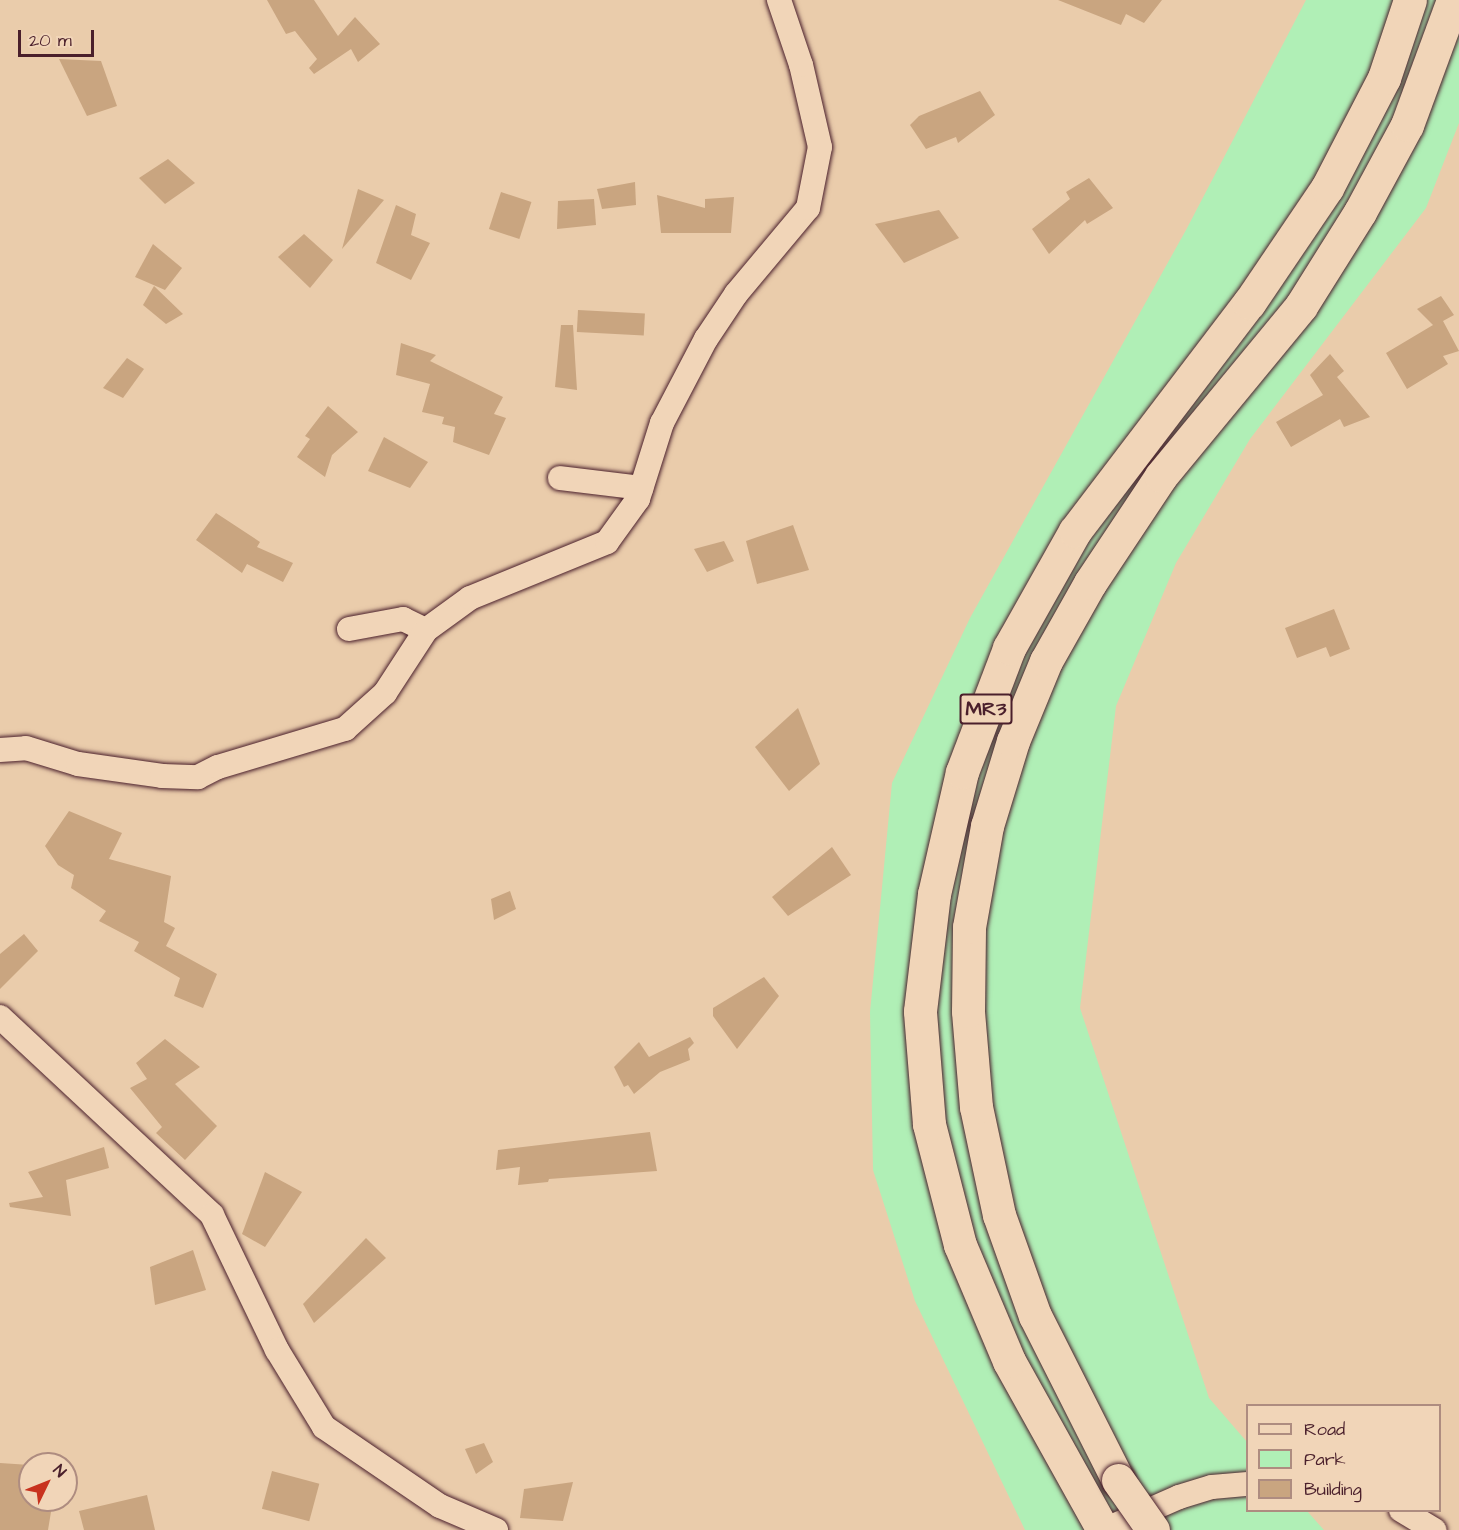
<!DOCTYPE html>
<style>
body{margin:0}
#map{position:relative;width:1459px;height:1530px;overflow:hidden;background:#eaccab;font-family:"Architects Daughter",sans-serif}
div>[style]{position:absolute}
.green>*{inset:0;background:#b0efb6}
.building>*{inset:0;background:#c9a580;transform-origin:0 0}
.roads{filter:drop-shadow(0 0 2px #4a1f2b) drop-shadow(0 0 2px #4a1f2b)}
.street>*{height:24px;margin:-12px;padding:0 12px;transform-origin:12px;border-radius:12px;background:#f1d5b8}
.highway>*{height:33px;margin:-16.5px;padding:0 16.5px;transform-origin:16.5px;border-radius:16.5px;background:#f1d5b8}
.bridges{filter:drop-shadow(0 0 2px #4a1f2b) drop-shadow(0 0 2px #4a1f2b)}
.highway-bridge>*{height:33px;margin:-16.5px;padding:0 16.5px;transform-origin:16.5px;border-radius:16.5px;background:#f1d5b8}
span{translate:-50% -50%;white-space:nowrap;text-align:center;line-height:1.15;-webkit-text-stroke:4.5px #f1d5b8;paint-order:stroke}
.shield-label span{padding:2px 4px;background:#f1d5b8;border:2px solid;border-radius:4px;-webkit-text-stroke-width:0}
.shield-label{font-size:20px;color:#4a1f2b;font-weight:700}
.legend{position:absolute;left:1246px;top:1404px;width:195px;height:108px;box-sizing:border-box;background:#f1d5b8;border:2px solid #ae8c80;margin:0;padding:8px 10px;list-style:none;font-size:18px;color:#4a1f2b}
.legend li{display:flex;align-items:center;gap:12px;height:30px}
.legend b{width:30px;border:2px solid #ae8c80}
.north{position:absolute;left:18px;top:1452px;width:60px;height:60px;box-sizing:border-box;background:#f1d5b8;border:2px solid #ae8c80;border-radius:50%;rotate:47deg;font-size:16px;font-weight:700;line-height:24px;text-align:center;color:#4a1f2b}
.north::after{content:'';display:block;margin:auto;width:21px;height:27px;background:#c8321e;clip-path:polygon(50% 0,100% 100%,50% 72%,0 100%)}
.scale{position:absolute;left:18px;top:30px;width:76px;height:27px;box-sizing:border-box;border:3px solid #4a1f2b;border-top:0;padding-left:8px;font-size:18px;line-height:21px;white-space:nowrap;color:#4a1f2b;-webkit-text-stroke:4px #f1d5b8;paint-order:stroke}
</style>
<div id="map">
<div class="green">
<div style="clip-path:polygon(1306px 0,1459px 0,1459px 123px,1426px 208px,1250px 439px,1176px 563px,1116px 706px,1080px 1008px,1209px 1398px,1247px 1442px,1248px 1510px,1307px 1511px,1324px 1530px,1025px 1530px,915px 1301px,873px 1170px,870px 1012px,892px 783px,970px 618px,1186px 230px)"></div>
</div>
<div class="building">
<div style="clip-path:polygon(267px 0,314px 0,338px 36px,355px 17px,380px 44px,358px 62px,351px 49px,314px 74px,309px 68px,317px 59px,295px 31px,286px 34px)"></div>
<div style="clip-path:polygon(1058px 0,1162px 0,1144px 23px,1126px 14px,1121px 25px)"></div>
<div style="clip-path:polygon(59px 59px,101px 61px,117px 106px,87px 116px)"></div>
<div style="clip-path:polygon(980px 91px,995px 115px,958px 143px,956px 137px,926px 149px,910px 125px,919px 116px)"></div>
<div style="clip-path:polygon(168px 159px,195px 183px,165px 204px,139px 178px)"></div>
<div style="clip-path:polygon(1089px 178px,1113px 208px,1087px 224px,1085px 220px,1049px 254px,1032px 229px,1070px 199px,1066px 192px)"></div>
<div style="clip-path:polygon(635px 182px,636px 205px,602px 209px,597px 189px)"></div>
<div style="clip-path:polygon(358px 189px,384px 200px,342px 249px)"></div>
<div style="left:501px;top:192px;width:32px;height:39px;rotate:18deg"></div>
<div style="clip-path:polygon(657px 195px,705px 208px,705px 199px,734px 197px,731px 233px,661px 233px)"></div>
<div style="clip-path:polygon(594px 199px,596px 225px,557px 229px,558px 201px)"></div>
<div style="clip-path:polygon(396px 205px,416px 214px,411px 235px,430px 243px,411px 280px,376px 263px)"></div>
<div style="clip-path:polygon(939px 210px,959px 238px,904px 263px,875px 224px)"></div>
<div style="clip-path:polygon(304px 234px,333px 260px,310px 288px,278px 257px)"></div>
<div style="clip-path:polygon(153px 244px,182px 268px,165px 290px,135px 277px)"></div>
<div style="clip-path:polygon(154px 286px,183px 314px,166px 324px,143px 305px)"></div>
<div style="clip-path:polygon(1441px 296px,1454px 315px,1443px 321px,1459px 351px,1443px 356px,1448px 364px,1407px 389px,1386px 353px,1433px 325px,1417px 309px)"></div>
<div style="left:578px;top:310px;width:67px;height:22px;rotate:3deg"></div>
<div style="clip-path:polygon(561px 325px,573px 325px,577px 390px,555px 387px)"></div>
<div style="clip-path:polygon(401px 343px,436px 355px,430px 361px,503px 397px,494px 414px,506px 418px,489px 455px,453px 442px,455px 427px,442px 424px,444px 417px,422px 412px,430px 384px,396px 375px)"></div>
<div style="clip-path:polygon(1330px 354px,1344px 371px,1337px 377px,1370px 417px,1344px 427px,1340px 419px,1291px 447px,1276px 422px,1323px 395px,1310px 375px)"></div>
<div style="clip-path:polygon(127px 358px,144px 369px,123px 398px,103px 388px)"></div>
<div style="clip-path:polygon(328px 406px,358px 432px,332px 455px,325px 477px,297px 457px,310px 439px,305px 436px)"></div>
<div style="clip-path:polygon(384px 437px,428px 462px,410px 488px,368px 471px)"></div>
<div style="clip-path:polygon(216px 513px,260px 542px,257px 547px,293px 563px,283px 582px,247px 564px,242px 573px,196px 540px)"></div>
<div style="clip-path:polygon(793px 525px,809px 570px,757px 584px,746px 541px)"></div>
<div style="clip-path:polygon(724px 541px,734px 561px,707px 572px,694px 549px)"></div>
<div style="clip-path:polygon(1334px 609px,1350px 649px,1330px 657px,1326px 647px,1297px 658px,1285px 628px)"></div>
<div style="clip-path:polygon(798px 708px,820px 764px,789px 791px,755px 747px)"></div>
<div style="clip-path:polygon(69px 811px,122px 833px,109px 859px,171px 876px,164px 922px,175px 928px,166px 946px,217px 974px,203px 1008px,174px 996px,180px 978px,134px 951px,139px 942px,99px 921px,106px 911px,71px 888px,74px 875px,58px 865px,45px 846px)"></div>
<div style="clip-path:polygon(832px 847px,851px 875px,788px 916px,772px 897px)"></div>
<div style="clip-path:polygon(510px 891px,516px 909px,494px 920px,491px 899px)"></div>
<div style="clip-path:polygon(24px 934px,38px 951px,0 989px,0 954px)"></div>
<div style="clip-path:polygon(764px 977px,779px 996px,737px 1049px,713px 1016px,713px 1008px)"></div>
<div style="clip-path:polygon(690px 1037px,694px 1043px,688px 1049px,690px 1060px,660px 1072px,634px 1094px,628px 1085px,624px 1087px,614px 1067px,639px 1042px,649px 1057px)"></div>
<div style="clip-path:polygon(165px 1039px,200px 1067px,175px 1084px,217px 1126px,185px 1160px,156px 1133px,162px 1127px,130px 1088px,147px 1079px,136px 1063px)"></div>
<div style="clip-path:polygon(650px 1132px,657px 1171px,549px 1179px,548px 1182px,518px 1185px,520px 1167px,496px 1170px,498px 1150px)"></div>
<div style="clip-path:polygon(104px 1147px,109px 1168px,66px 1180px,71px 1216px,10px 1207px,9px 1203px,43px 1197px,28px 1172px)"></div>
<div style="clip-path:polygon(265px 1172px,302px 1192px,265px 1247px,242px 1234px)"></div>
<div style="clip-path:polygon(366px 1238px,386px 1258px,314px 1323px,303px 1304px)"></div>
<div style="clip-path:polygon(193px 1250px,206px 1290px,155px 1305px,150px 1267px)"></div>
<div style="clip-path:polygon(484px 1443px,493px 1462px,476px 1474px,465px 1449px)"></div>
<div style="clip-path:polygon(0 1463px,30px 1465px,30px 1500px,53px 1500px,48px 1530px,0 1530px)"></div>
<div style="left:272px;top:1471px;width:49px;height:39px;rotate:15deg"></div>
<div style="clip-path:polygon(573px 1482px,563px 1521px,520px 1518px,524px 1489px)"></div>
<div style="clip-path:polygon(147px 1495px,155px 1530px,84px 1530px,79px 1511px)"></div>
</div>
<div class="roads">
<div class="street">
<div style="left:560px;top:478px;width:82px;rotate:7deg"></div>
<div style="left:349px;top:629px;width:55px;rotate:-10.5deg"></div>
<div style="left:403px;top:619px;width:25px;rotate:26deg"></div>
<div style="left:0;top:750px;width:26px;rotate:-4deg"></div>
<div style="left:26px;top:748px;width:54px;rotate:17.1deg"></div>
<div style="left:78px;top:764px;width:85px;rotate:8.1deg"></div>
<div style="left:162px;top:776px;width:36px;rotate:2deg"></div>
<div style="left:198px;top:777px;width:22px;rotate:-27deg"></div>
<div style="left:218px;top:767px;width:133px;rotate:-16.7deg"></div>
<div style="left:345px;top:729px;width:54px;rotate:-42deg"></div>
<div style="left:385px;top:693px;width:75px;rotate:-56.9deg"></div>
<div style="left:426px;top:630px;width:54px;rotate:-36deg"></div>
<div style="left:470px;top:598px;width:148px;rotate:-22.2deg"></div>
<div style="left:607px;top:542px;width:53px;rotate:-54.2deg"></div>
<div style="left:638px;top:499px;width:80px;rotate:-72.5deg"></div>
<div style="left:662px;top:423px;width:95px;rotate:-62.4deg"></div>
<div style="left:706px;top:339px;width:54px;rotate:-56.3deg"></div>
<div style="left:736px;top:294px;width:112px;rotate:-50.1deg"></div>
<div style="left:808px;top:208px;width:62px;rotate:-78.9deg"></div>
<div style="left:820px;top:147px;width:84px;rotate:-103deg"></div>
<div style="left:801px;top:65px;width:69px;rotate:-108.7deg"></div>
<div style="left:0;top:1017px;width:290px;rotate:43deg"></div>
<div style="left:212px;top:1215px;width:150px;rotate:64.3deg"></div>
<div style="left:277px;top:1350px;width:90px;rotate:58.6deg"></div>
<div style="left:324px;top:1427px;width:140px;rotate:34.3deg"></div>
<div style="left:440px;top:1506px;width:61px;rotate:23.2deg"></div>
<div style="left:1401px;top:1510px;width:39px;rotate:31deg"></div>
<div style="left:1104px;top:1530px;width:82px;rotate:-23.7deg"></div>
<div style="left:1179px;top:1497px;width:34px;rotate:-17deg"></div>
<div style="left:1212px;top:1487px;width:36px;rotate:-5deg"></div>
</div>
<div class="highway">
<div style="left:1118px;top:1480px;width:184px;rotate:-116.8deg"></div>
<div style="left:1035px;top:1316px;width:107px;rotate:-109.6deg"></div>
<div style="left:999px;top:1215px;width:110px;rotate:-102deg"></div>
<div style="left:976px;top:1107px;width:96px;rotate:-94.8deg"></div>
<div style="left:968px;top:1011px;width:84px;rotate:-89.3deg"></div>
<div style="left:969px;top:927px;width:103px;rotate:-79.9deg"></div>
<div style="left:987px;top:826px;width:89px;rotate:-73deg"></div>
<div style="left:1013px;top:741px;width:87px;rotate:-67.6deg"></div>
<div style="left:1046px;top:661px;width:90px;rotate:-60.6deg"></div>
<div style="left:1090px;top:583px;width:128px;rotate:-56.4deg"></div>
<div style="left:1161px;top:476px;width:220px;rotate:-50.5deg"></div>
<div style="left:1301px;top:306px;width:111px;rotate:-57.9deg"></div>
<div style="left:1360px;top:212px;width:99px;rotate:-61.6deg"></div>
<div style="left:1407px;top:125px;width:133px;rotate:-69.8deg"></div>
<div style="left:1103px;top:1530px;width:193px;rotate:-119.1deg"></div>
<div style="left:1009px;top:1361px;width:126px;rotate:-112.9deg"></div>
<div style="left:960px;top:1245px;width:125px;rotate:-104.4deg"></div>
<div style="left:929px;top:1124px;width:113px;rotate:-94.6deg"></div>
<div style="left:920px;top:1011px;width:118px;rotate:-83.2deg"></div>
<div style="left:934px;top:894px;width:125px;rotate:-77.1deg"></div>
<div style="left:962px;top:772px;width:133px;rotate:-69.2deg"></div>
<div style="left:1009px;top:648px;width:134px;rotate:-60.6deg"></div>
<div style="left:1075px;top:531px;width:287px;rotate:-52.7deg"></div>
<div style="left:1249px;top:303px;width:139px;rotate:-55.9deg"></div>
<div style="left:1327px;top:188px;width:124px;rotate:-62.6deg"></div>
<div style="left:1384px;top:78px;width:82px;rotate:-71.6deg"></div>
</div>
</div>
<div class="bridges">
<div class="highway-bridge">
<div style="left:1118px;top:1480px;width:61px;rotate:55deg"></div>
</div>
</div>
<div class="shield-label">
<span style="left:986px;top:709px">MR3</span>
</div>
<ul class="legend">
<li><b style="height:8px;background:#f1d5b8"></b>Road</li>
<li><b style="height:16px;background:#b0efb6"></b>Park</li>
<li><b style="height:16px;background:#c9a580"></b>Building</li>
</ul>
<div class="north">N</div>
<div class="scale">20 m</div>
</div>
